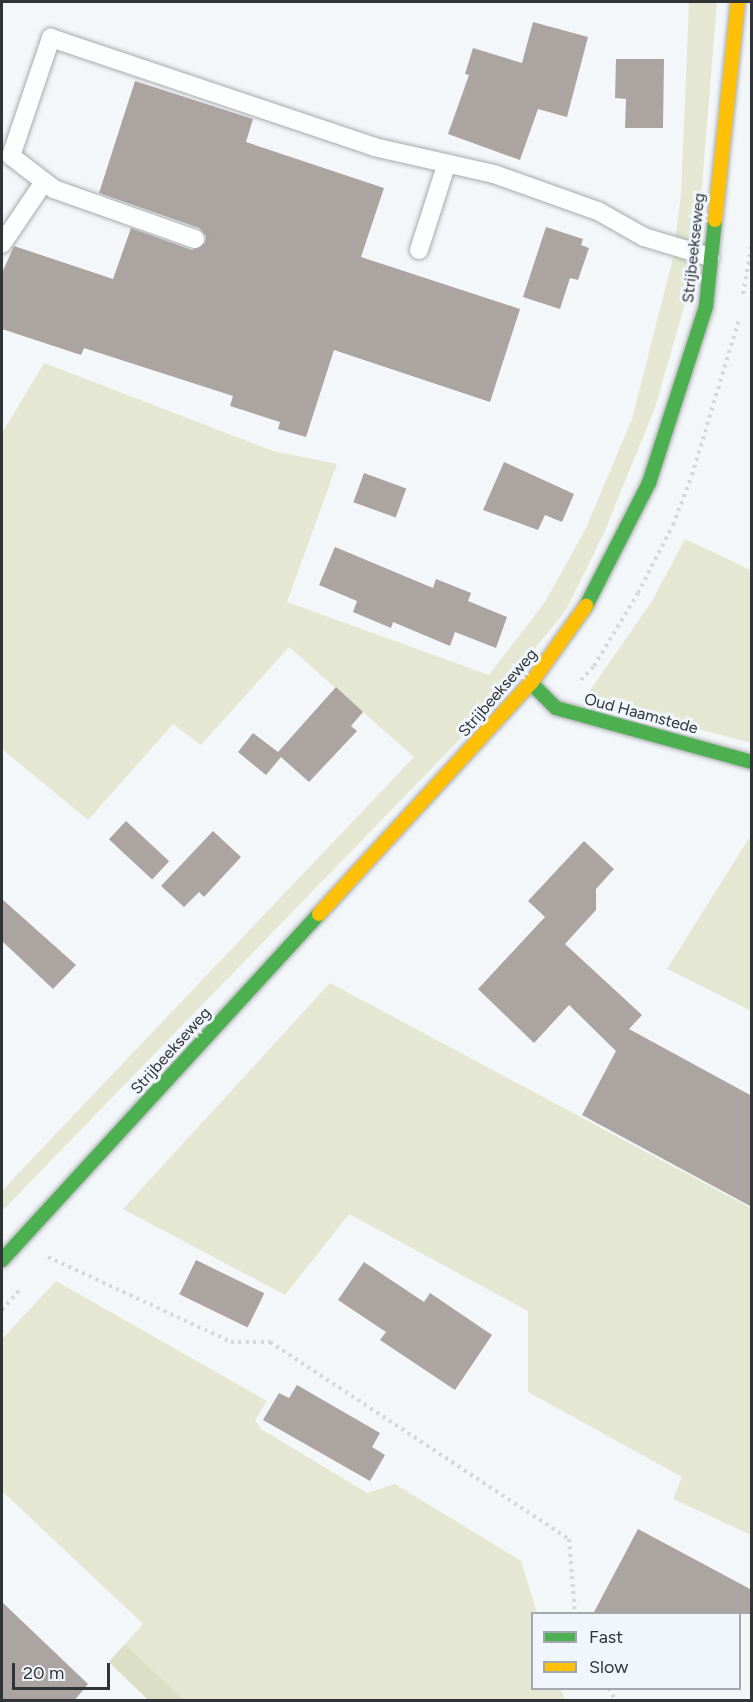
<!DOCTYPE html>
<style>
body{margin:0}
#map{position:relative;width:753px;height:1702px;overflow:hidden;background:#f4f7fa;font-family:Figtree,sans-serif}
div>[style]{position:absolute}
.green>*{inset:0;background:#e4e8d2}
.forest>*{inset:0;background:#dadfc5}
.building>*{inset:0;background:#aba4a0;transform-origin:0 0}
.path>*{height:4px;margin-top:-2px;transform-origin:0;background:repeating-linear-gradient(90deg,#d6d7d8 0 3px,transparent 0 7.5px)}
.roads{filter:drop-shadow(0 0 2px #a8abad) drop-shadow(0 0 2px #a8abad)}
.lane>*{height:18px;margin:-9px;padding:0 9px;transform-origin:9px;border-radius:9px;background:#fdfefe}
.fast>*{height:14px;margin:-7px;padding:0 7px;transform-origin:7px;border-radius:7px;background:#4caf50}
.slow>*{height:14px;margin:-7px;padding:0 7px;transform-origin:7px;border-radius:7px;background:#ffc107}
span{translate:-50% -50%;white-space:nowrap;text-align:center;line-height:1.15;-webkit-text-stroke:6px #f1f6fd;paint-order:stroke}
.street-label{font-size:16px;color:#313437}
.frame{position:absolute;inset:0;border:3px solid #313437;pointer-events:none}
.legend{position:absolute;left:531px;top:1612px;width:210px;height:78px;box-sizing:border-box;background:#f1f6fd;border:2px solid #a4a8ae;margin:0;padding:8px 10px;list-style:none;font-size:18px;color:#313437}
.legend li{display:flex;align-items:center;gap:12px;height:30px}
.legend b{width:30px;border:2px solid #a4a8ae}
.scale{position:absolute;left:12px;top:1663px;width:98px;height:27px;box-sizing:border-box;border:3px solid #313437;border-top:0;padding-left:8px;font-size:18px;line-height:21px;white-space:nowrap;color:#313437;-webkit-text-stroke:4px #f1f6fd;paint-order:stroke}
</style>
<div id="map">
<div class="green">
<div style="clip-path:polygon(689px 2px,717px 2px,702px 186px,684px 307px,655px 408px,603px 535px,566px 610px,470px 729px,2px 1211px,2px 1192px,11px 1181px,414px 757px,289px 647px,201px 745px,173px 724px,88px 820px,2px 749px,2px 433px,44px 363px,273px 451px,337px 464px,287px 602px,489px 675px,545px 602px,586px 528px,632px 419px,672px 262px,681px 195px)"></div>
<div style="clip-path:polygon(685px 539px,751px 570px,751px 743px,584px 699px,652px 601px)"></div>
<div style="clip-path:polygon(751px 835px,751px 1011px,667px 969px)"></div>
<div style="clip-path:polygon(330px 983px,751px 1208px,751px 1535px,673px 1499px,682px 1477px,528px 1392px,528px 1311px,349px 1214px,285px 1295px,123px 1209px)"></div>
<div style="clip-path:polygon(56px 1281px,267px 1401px,255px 1420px,261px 1429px,367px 1493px,395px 1484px,521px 1561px,537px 1613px,532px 1614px,532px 1688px,561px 1689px,565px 1700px,184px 1700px,125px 1644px,143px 1624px,2px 1491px,2px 1339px)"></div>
</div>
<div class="forest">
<div style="clip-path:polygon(125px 1644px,184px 1700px,148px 1700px,109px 1662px)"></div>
</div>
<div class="building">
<div style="clip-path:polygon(533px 22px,588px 37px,567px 117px,538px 109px,520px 160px,448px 134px,469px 75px,465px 74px,473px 48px,522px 63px)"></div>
<div style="clip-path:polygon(616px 59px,664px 59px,663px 128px,625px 128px,626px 99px,615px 98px)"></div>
<div style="clip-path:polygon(135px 81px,253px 119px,246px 142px,384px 188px,361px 257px,520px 309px,490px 402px,334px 350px,306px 437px,278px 429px,280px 422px,230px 406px,233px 396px,84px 348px,81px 355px,2px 329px,2px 273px,14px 246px,113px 279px,131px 228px,192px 250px,205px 243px,206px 236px,199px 228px,99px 193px)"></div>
<div style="clip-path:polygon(546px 227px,583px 239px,581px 245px,589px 248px,578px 280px,570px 278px,560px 309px,523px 297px)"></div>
<div style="clip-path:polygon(504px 462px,574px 494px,562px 522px,545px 515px,538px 530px,483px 510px)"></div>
<div style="left:364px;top:473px;width:45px;height:31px;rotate:20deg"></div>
<div style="clip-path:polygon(335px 547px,433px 588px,436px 579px,471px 593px,468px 601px,507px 617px,496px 648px,455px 632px,450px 646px,393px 622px,391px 628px,353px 612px,357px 601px,319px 585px)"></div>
<div style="clip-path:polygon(336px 687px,363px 712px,351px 726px,357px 731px,309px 782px,281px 757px,266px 775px,238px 752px,253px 733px,278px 752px)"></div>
<div style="left:126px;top:821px;width:59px;height:25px;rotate:43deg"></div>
<div style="clip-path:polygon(213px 831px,241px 857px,204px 897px,199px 892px,184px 907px,161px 886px)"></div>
<div style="clip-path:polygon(584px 841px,614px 869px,596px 889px,596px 910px,565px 944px,642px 1015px,629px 1029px,752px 1096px,752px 1207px,582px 1115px,616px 1051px,569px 1005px,534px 1043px,478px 989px,545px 917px,528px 901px)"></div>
<div style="clip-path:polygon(2px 899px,76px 965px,53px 989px,2px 941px)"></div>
<div style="left:196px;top:1260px;width:76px;height:38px;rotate:26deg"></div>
<div style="clip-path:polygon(364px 1262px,424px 1302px,430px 1293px,492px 1335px,455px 1390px,380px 1340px,386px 1332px,338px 1300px)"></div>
<div style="clip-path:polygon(297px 1385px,380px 1433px,372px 1447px,385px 1455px,370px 1481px,263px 1420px,279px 1393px,289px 1398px)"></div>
<div style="clip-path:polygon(638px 1529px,752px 1590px,752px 1614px,593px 1614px)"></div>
<div style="clip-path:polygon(2px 1602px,88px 1684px,74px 1701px,2px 1701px)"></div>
</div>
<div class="path">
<div style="left:743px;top:294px;width:52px;rotate:-80deg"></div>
<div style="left:581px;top:680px;width:19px;rotate:-47deg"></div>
<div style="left:594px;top:666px;width:85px;rotate:-58.9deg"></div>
<div style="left:638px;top:593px;width:76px;rotate:-62.8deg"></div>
<div style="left:673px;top:525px;width:53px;rotate:-69.2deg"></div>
<div style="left:692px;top:475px;width:163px;rotate:-73.2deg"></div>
<div style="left:48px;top:1257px;width:202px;rotate:24.9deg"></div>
<div style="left:231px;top:1342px;width:39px"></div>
<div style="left:270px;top:1342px;width:358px;rotate:33.4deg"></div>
<div style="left:569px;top:1539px;width:75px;rotate:85.4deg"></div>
<div style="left:2px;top:1310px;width:29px;rotate:-49deg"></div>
<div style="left:609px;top:1688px;width:13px;rotate:63deg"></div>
</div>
<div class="roads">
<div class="lane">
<div style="left:195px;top:239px;width:150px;rotate:-160.5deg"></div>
<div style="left:54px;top:189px;width:54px;rotate:-142.5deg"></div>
<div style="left:11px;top:156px;width:125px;rotate:-71.3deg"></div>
<div style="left:51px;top:38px;width:341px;rotate:18.6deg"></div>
<div style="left:374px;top:147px;width:123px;rotate:12.7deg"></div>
<div style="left:494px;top:174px;width:110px;rotate:19.6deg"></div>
<div style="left:598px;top:211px;width:53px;rotate:29.5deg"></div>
<div style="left:644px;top:237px;width:69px;rotate:16.9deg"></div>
<div style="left:2px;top:244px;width:75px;rotate:-55.9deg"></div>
<div style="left:419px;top:250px;width:91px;rotate:-72.2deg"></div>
</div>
<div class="fast">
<div style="left:586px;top:606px;width:138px;rotate:-62.9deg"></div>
<div style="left:649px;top:483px;width:186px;rotate:-72.1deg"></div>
<div style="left:706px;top:306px;width:86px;rotate:-84deg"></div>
<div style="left:531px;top:683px;width:35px;rotate:45deg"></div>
<div style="left:556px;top:708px;width:203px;rotate:15.4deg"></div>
<div style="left:2px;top:1260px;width:469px;rotate:-47.5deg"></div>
</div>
<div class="slow">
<div style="left:715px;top:220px;width:219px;rotate:-84deg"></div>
<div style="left:319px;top:914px;width:314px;rotate:-47.5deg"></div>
<div style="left:531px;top:683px;width:95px;rotate:-54.5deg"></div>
</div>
</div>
<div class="street-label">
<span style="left:694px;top:248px;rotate:-84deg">Strijbeekseweg</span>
<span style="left:498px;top:693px;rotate:-49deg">Strijbeekseweg</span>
<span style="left:641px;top:714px;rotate:15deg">Oud Haamstede</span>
<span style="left:171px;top:1051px;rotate:-48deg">Strijbeekseweg</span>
</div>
<div class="frame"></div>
<ul class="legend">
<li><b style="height:8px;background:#4caf50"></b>Fast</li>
<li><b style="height:8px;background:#ffc107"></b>Slow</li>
</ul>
<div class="scale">20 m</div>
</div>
